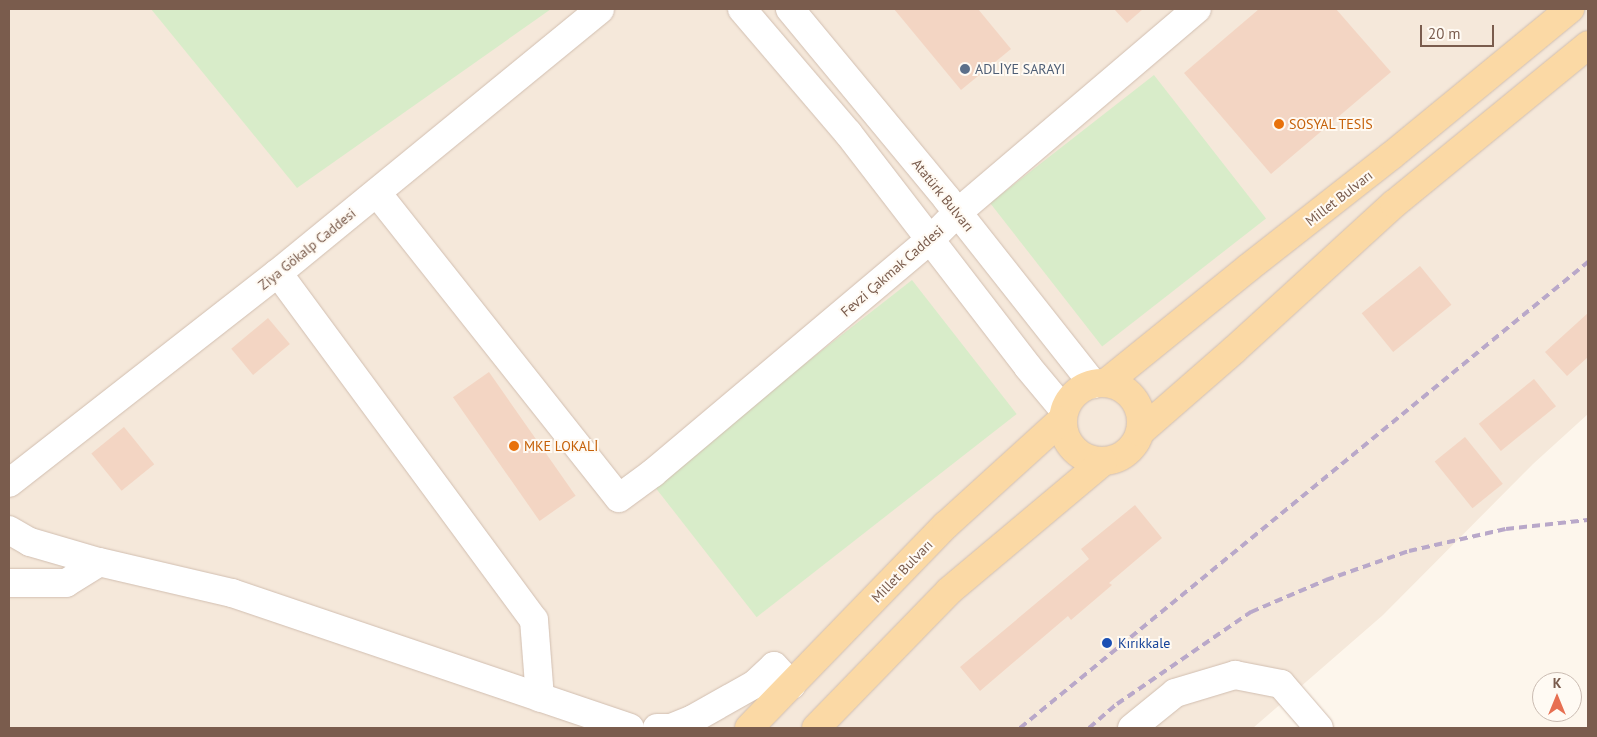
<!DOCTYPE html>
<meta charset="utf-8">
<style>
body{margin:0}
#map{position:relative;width:1597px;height:737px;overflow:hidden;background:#fdf6ec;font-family:"PT Sans",sans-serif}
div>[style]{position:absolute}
.residential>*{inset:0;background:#f5e8da}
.green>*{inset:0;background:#d8ecc9;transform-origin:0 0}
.building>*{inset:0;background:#f3d5c3;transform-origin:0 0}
.roads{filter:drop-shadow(0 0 1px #d1beb0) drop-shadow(0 0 1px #d1beb0)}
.minor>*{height:28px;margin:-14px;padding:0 14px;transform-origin:14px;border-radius:14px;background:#fff}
.tertiary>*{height:28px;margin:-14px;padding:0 14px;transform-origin:14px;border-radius:14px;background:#fff}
.secondary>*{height:28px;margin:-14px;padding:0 14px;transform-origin:14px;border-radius:14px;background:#fff}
.primary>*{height:28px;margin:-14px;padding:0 14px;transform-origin:14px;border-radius:14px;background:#fbd9a5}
.primary>.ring{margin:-14px;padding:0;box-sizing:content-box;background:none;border:28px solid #fbd9a5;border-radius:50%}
.rail>*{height:4px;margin-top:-2px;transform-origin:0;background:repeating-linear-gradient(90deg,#b9a8c9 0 8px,transparent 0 13px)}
.dots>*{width:14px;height:14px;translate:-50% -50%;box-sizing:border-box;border:2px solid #fffaf3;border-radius:50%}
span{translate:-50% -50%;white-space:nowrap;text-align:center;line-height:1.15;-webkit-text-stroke:4px #fffaf3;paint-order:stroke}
.service-label{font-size:14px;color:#4e5e75}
.left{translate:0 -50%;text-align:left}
.food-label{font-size:14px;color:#c56008}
.street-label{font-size:14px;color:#7a5c4d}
.transit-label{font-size:14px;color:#164399}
.frame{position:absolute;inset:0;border:10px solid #7a5c4d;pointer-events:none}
.north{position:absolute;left:1532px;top:672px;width:50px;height:50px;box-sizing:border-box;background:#fffaf3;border:1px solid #cabbb1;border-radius:50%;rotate:0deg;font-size:14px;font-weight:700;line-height:20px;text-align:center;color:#7a5c4d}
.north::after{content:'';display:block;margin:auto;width:18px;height:22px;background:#e76f51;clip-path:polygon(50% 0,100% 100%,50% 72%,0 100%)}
.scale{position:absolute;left:1420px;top:25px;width:74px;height:22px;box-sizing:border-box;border:2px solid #7a5c4d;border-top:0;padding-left:6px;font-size:15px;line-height:18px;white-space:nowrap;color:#7a5c4d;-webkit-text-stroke:4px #fffaf3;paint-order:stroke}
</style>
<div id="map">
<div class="residential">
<div style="clip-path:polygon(9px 9px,1588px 9px,1588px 414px,1533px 464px,1383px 615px,1253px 728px,9px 728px)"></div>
</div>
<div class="green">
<div style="clip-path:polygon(151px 9px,551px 9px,297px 188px)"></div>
<div style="left:1154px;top:75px;width:182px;height:208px;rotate:52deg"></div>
<div style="left:912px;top:280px;width:170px;height:330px;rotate:52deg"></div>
</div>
<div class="building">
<div style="clip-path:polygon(894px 9px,978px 9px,1011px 49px,961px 90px)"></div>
<div style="clip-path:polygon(1114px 9px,1143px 9px,1127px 23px)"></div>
<div style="clip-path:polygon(1259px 9px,1336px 9px,1391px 72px,1271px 174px,1184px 73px)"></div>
<div style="left:1420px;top:266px;width:50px;height:75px;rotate:51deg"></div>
<div style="clip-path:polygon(1588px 313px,1588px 357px,1567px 376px,1545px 352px)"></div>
<div style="left:268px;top:318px;width:34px;height:48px;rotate:50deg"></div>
<div style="left:489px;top:372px;width:151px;height:44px;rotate:55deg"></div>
<div style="left:1534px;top:379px;width:35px;height:71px;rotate:51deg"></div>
<div style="left:124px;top:427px;width:48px;height:42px;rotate:51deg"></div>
<div style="left:1465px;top:437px;width:60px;height:39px;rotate:51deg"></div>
<div style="clip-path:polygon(1135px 505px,1162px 538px,1109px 583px,1112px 585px,1071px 620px,1068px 616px,980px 691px,960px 667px,1089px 559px,1081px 549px)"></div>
</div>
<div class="roads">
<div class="minor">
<div style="left:278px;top:273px;width:431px;rotate:53.6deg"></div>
<div style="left:534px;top:620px;width:78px;rotate:85.6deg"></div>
<div style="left:9px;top:530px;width:24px;rotate:30deg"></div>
<div style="left:30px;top:542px;width:72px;rotate:16.2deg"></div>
<div style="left:99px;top:562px;width:137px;rotate:13.1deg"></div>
<div style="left:232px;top:593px;width:420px;rotate:18.7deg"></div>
<div style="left:9px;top:583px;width:57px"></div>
<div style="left:66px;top:583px;width:39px;rotate:-32deg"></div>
<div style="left:657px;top:728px;width:14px"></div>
<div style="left:671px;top:728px;width:24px;rotate:-22deg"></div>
<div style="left:693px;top:719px;width:71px;rotate:-29.4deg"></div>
<div style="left:755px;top:684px;width:26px;rotate:-43deg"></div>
<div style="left:774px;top:666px;width:26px;rotate:47deg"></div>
<div style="left:1132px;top:728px;width:55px;rotate:-39.1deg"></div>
<div style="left:1175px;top:693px;width:63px;rotate:-16.7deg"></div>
<div style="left:1235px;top:675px;width:47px;rotate:11.1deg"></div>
<div style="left:1281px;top:684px;width:58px;rotate:49.2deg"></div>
</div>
<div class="tertiary">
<div style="left:377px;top:193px;width:389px;rotate:51.6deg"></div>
<div style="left:619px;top:498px;width:42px;rotate:-36.3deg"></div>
<div style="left:653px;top:473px;width:362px;rotate:-40.1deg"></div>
<div style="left:930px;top:240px;width:38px;rotate:-45deg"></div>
<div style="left:957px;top:213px;width:315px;rotate:-40.4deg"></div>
<div style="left:9px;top:483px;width:341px;rotate:-38deg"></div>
<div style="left:278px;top:273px;width:416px;rotate:-39.3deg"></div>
</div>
<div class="secondary">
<div style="left:742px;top:9px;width:163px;rotate:49.5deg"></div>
<div style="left:848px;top:133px;width:295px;rotate:52.4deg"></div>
<div style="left:1028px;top:367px;width:56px;rotate:50.1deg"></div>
<div style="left:790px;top:9px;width:246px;rotate:50.4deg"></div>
<div style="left:947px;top:199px;width:236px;rotate:51.7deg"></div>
</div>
<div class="primary">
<div class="ring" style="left:1063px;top:383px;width:50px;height:50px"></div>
<div style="left:1106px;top:383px;width:183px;rotate:-39deg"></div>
<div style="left:1248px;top:268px;width:182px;rotate:-38.1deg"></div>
<div style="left:1391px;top:156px;width:232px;rotate:-39.4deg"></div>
<div style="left:1140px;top:432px;width:125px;rotate:-41.1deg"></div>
<div style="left:1234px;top:350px;width:217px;rotate:-42.4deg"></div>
<div style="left:1394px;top:204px;width:251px;rotate:-39.3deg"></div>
<div style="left:749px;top:728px;width:283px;rotate:-45.9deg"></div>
<div style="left:946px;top:525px;width:156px;rotate:-42.2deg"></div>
<div style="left:816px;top:728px;width:191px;rotate:-45.8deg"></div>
<div style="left:949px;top:591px;width:201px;rotate:-40deg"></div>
</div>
</div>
<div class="rail">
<div style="left:1020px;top:728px;width:735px;rotate:-39.37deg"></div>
<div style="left:1089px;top:728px;width:37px;rotate:-41deg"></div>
<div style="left:1117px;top:704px;width:163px;rotate:-34.5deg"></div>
<div style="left:1251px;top:612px;width:82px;rotate:-23.1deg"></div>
<div style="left:1326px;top:580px;width:88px;rotate:-19.3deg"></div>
<div style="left:1409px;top:551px;width:99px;rotate:-12.8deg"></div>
<div style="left:1506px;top:529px;width:82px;rotate:-6.3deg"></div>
</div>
<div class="dots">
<div style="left:965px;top:69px;background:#5c6f8a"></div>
<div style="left:1279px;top:124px;background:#e8710a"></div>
<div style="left:514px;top:446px;background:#e8710a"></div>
<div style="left:1107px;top:643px;background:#1a4fb4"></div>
</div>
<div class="service-label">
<span class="left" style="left:975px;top:69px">ADLİYE SARAYI</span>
</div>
<div class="food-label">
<span class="left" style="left:1289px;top:124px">SOSYAL TESİS</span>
<span class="left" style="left:524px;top:446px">MKE LOKALİ</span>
</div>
<div class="street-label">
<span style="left:943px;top:195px;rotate:51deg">Atatürk Bulvarı</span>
<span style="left:1339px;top:198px;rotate:-38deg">Millet Bulvarı</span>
<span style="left:307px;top:249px;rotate:-39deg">Ziya Gökalp Caddesi</span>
<span style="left:892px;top:271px;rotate:-41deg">Fevzi Çakmak Caddesi</span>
<span style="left:902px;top:571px;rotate:-46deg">Millet Bulvarı</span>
</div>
<div class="transit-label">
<span class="left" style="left:1118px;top:643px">Kırıkkale</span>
</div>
<div class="frame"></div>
<div class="north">K</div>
<div class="scale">20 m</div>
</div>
